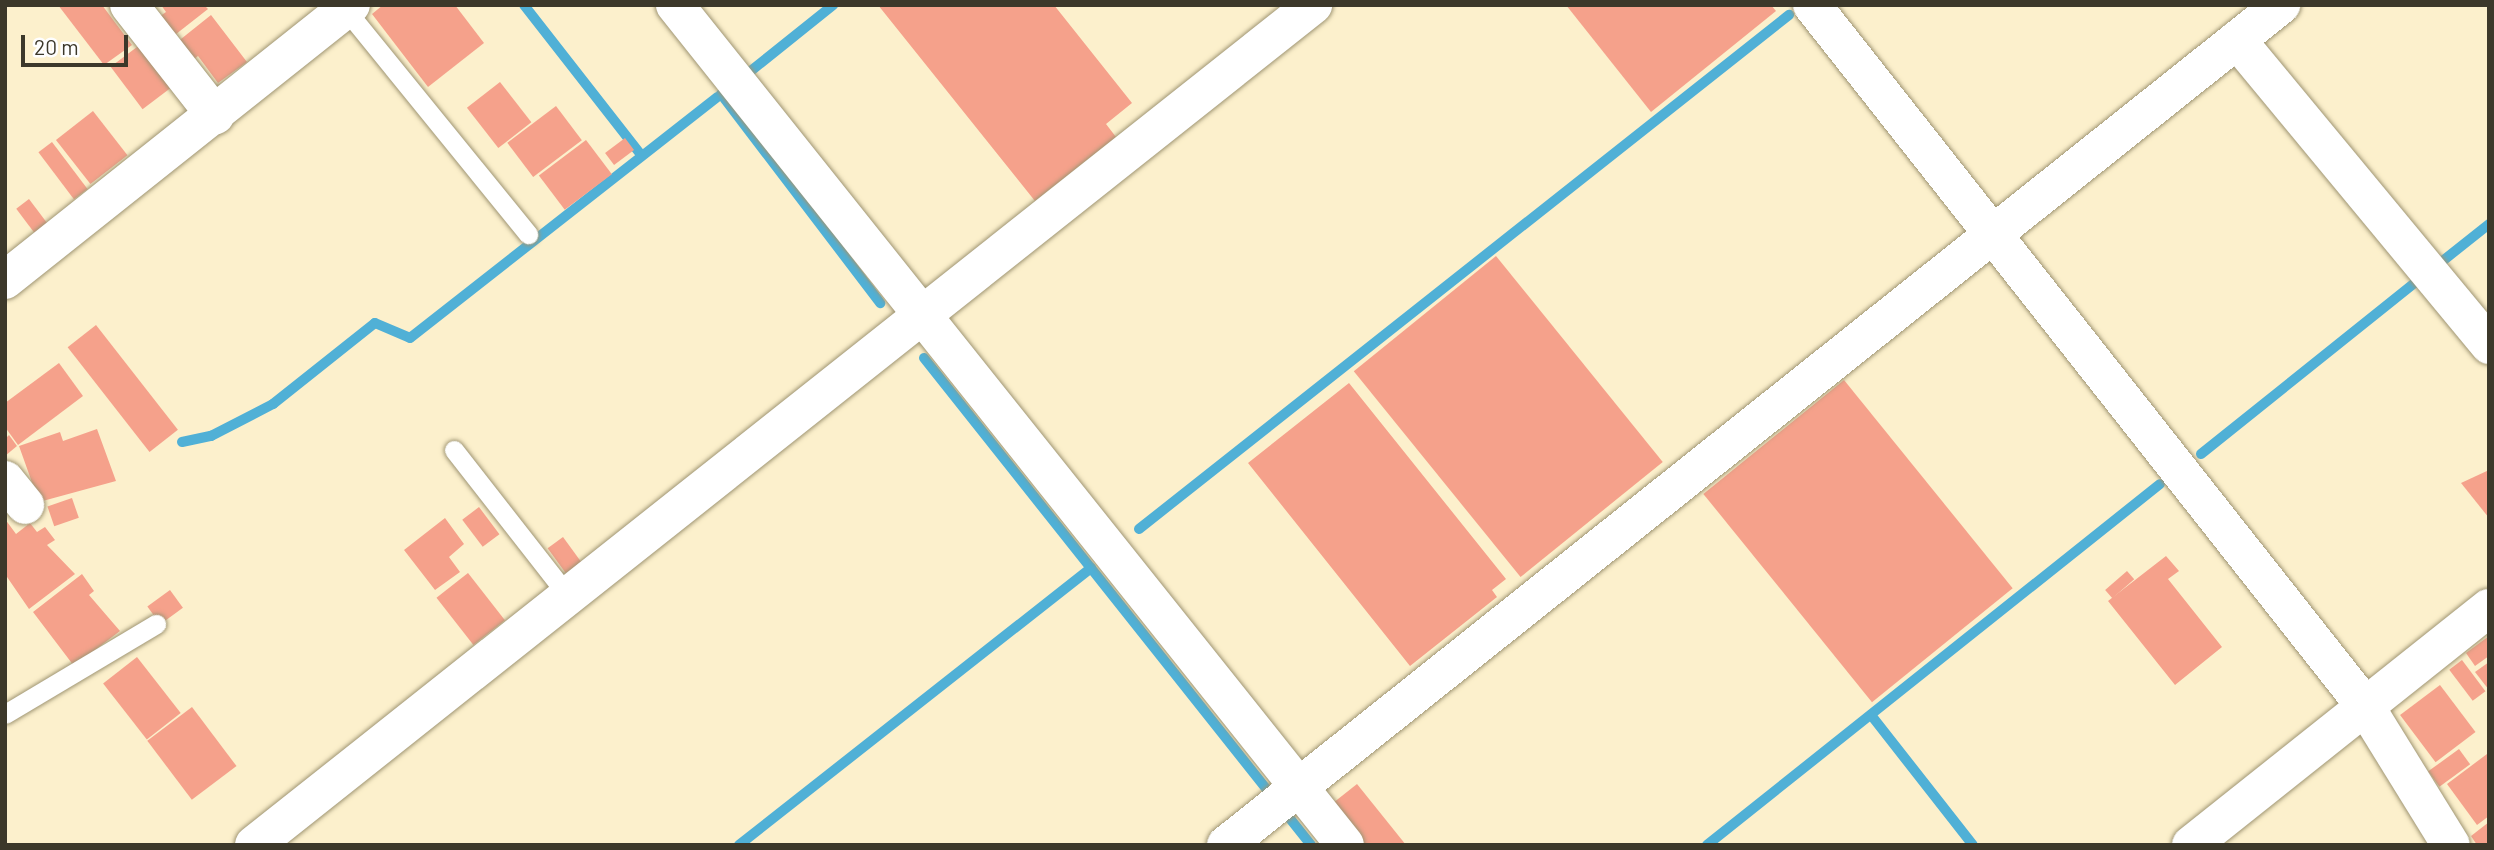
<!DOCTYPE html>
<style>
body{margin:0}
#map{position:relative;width:2494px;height:850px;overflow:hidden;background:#fcf0cc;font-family:Barlow,sans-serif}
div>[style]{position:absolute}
.stream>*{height:10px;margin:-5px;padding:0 5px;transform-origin:5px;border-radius:5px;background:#50b0d6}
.building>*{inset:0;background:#f5a18b;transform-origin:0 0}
.roads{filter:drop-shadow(0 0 2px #9f9573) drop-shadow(0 0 2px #9f9573)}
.service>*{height:19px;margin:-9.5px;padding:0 9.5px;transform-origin:9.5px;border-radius:9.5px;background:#fff}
.minor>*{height:38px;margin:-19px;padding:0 19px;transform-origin:19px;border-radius:19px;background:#fff}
.tertiary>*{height:38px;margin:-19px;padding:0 19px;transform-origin:19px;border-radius:19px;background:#fff}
span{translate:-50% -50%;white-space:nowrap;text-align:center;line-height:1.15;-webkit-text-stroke:7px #fefefe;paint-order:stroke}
.frame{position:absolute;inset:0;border:7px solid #3c382a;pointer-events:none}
.scale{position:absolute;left:21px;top:35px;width:107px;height:32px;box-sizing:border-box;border:4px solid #3c382a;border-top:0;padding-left:9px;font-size:21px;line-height:24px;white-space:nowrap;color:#3c382a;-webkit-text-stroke:5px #fefefe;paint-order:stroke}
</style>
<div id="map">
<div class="stream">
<div style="left:524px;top:5px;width:190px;rotate:52deg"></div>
<div style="left:742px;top:78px;width:117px;rotate:-38.7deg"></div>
<div style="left:721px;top:94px;width:263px;rotate:52.7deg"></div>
<div style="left:2435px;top:267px;width:69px;rotate:-38.5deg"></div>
<div style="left:924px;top:358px;width:622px;rotate:51.53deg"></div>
<div style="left:182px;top:442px;width:30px;rotate:-12deg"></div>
<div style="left:211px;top:436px;width:70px;rotate:-27.3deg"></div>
<div style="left:273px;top:404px;width:130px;rotate:-38.5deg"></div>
<div style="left:375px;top:323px;width:38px;rotate:23deg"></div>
<div style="left:410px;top:338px;width:390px;rotate:-38.1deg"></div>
<div style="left:2201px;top:454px;width:285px;rotate:-38.7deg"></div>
<div style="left:1139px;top:529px;width:829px;rotate:-38.34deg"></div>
<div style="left:1871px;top:715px;width:165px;rotate:51.9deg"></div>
<div style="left:739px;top:845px;width:448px;rotate:-38.2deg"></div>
<div style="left:1707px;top:845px;width:579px;rotate:-38.55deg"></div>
</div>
<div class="building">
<div style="clip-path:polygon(58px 5px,102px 5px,132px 45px,104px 65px)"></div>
<div style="clip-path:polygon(161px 5px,204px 5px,208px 9px,171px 38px,156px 19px,166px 12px)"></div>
<div style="clip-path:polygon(383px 5px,455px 5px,484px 43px,428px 87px,372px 14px)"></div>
<div style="clip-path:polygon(878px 5px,1054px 5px,1132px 103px,1106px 124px,1116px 137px,1035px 201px)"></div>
<div style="clip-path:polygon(1566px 5px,1771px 5px,1776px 11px,1651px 112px)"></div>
<div style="clip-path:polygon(211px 15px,247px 62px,218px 83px,198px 56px,190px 62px,176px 43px)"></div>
<div style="left:141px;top:44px;width:53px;height:38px;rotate:53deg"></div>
<div style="left:500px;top:82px;width:51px;height:42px;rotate:52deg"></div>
<div style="left:556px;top:106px;width:43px;height:61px;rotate:53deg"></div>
<div style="left:93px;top:111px;width:56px;height:47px;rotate:52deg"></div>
<div style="left:625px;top:138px;width:15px;height:25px;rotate:53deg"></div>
<div style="left:586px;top:140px;width:43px;height:59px;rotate:53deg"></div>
<div style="left:52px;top:142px;width:59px;height:17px;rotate:53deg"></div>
<div style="left:29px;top:199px;width:31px;height:16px;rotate:53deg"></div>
<div style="left:1496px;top:256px;width:265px;height:183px;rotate:51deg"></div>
<div style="left:96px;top:325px;width:133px;height:36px;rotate:52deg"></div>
<div style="clip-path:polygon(59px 363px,83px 396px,18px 445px,5px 427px,5px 403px)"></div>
<div style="left:1844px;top:380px;width:268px;height:181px;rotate:51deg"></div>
<div style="clip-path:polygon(1349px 383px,1506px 579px,1492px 590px,1497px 597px,1410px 666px,1248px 463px)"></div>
<div style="clip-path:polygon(97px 429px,116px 481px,39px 502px,19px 446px,60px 432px,63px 441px)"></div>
<div style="clip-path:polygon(9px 435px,17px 446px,5px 456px,5px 439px)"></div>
<div style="clip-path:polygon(2489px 470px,2489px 518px,2461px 483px)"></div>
<div style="left:72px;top:498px;width:21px;height:26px;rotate:71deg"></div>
<div style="left:479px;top:507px;width:34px;height:21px;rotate:53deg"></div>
<div style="clip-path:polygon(445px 518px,464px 544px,449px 557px,460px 572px,435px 590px,404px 550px)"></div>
<div style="clip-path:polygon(5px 519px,16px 534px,30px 523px,37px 532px,45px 527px,55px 540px,47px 545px,75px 574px,29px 609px,5px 574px)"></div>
<div style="left:563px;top:537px;width:31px;height:19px;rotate:54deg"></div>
<div style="clip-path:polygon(2166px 556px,2179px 571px,2168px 579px,2222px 647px,2175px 685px,2108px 601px)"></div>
<div style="left:2127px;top:571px;width:11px;height:29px;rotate:49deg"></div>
<div style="left:468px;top:573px;width:60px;height:40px;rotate:52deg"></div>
<div style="clip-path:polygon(82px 574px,94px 591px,89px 595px,120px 631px,74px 666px,33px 612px)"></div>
<div style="left:170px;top:590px;width:22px;height:28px;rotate:54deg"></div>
<div style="clip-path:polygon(2489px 636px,2489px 656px,2475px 666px,2466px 653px)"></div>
<div style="left:137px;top:657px;width:71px;height:43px;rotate:52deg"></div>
<div style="left:2462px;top:660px;width:39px;height:16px;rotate:53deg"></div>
<div style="clip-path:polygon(2489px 662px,2489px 690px,2475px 672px)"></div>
<div style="left:2440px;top:685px;width:59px;height:50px;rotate:53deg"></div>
<div style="left:192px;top:707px;width:74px;height:56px;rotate:53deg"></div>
<div style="left:2459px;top:749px;width:19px;height:38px;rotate:54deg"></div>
<div style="clip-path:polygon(2487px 754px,2489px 816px,2477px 825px,2447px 784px)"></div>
<div style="clip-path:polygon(1357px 784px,1406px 845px,1366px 845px,1333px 803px)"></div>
<div style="clip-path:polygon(2489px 822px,2489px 845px,2477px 845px,2471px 836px)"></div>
</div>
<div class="roads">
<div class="service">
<div style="left:346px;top:10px;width:289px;rotate:50.9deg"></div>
<div style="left:454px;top:450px;width:185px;rotate:52deg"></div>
<div style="left:5px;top:714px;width:176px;rotate:-30.8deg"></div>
</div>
<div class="minor">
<div style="left:129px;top:5px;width:140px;rotate:52deg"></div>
<div style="left:675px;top:5px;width:1074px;rotate:51.42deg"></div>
<div style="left:2237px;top:40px;width:396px;rotate:50.4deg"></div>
<div style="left:5px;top:280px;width:442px;rotate:-38.5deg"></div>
<div style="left:5px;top:480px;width:32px;rotate:51deg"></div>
<div style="left:254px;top:845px;width:1352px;rotate:-38.42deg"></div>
<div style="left:1226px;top:845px;width:1349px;rotate:-38.53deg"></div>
<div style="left:2191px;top:845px;width:381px;rotate:-38.5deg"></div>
</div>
<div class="tertiary">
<div style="left:1812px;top:5px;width:893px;rotate:51.73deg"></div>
<div style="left:2365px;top:706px;width:163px;rotate:58.3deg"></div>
</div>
</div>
<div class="frame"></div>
<div class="scale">20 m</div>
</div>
